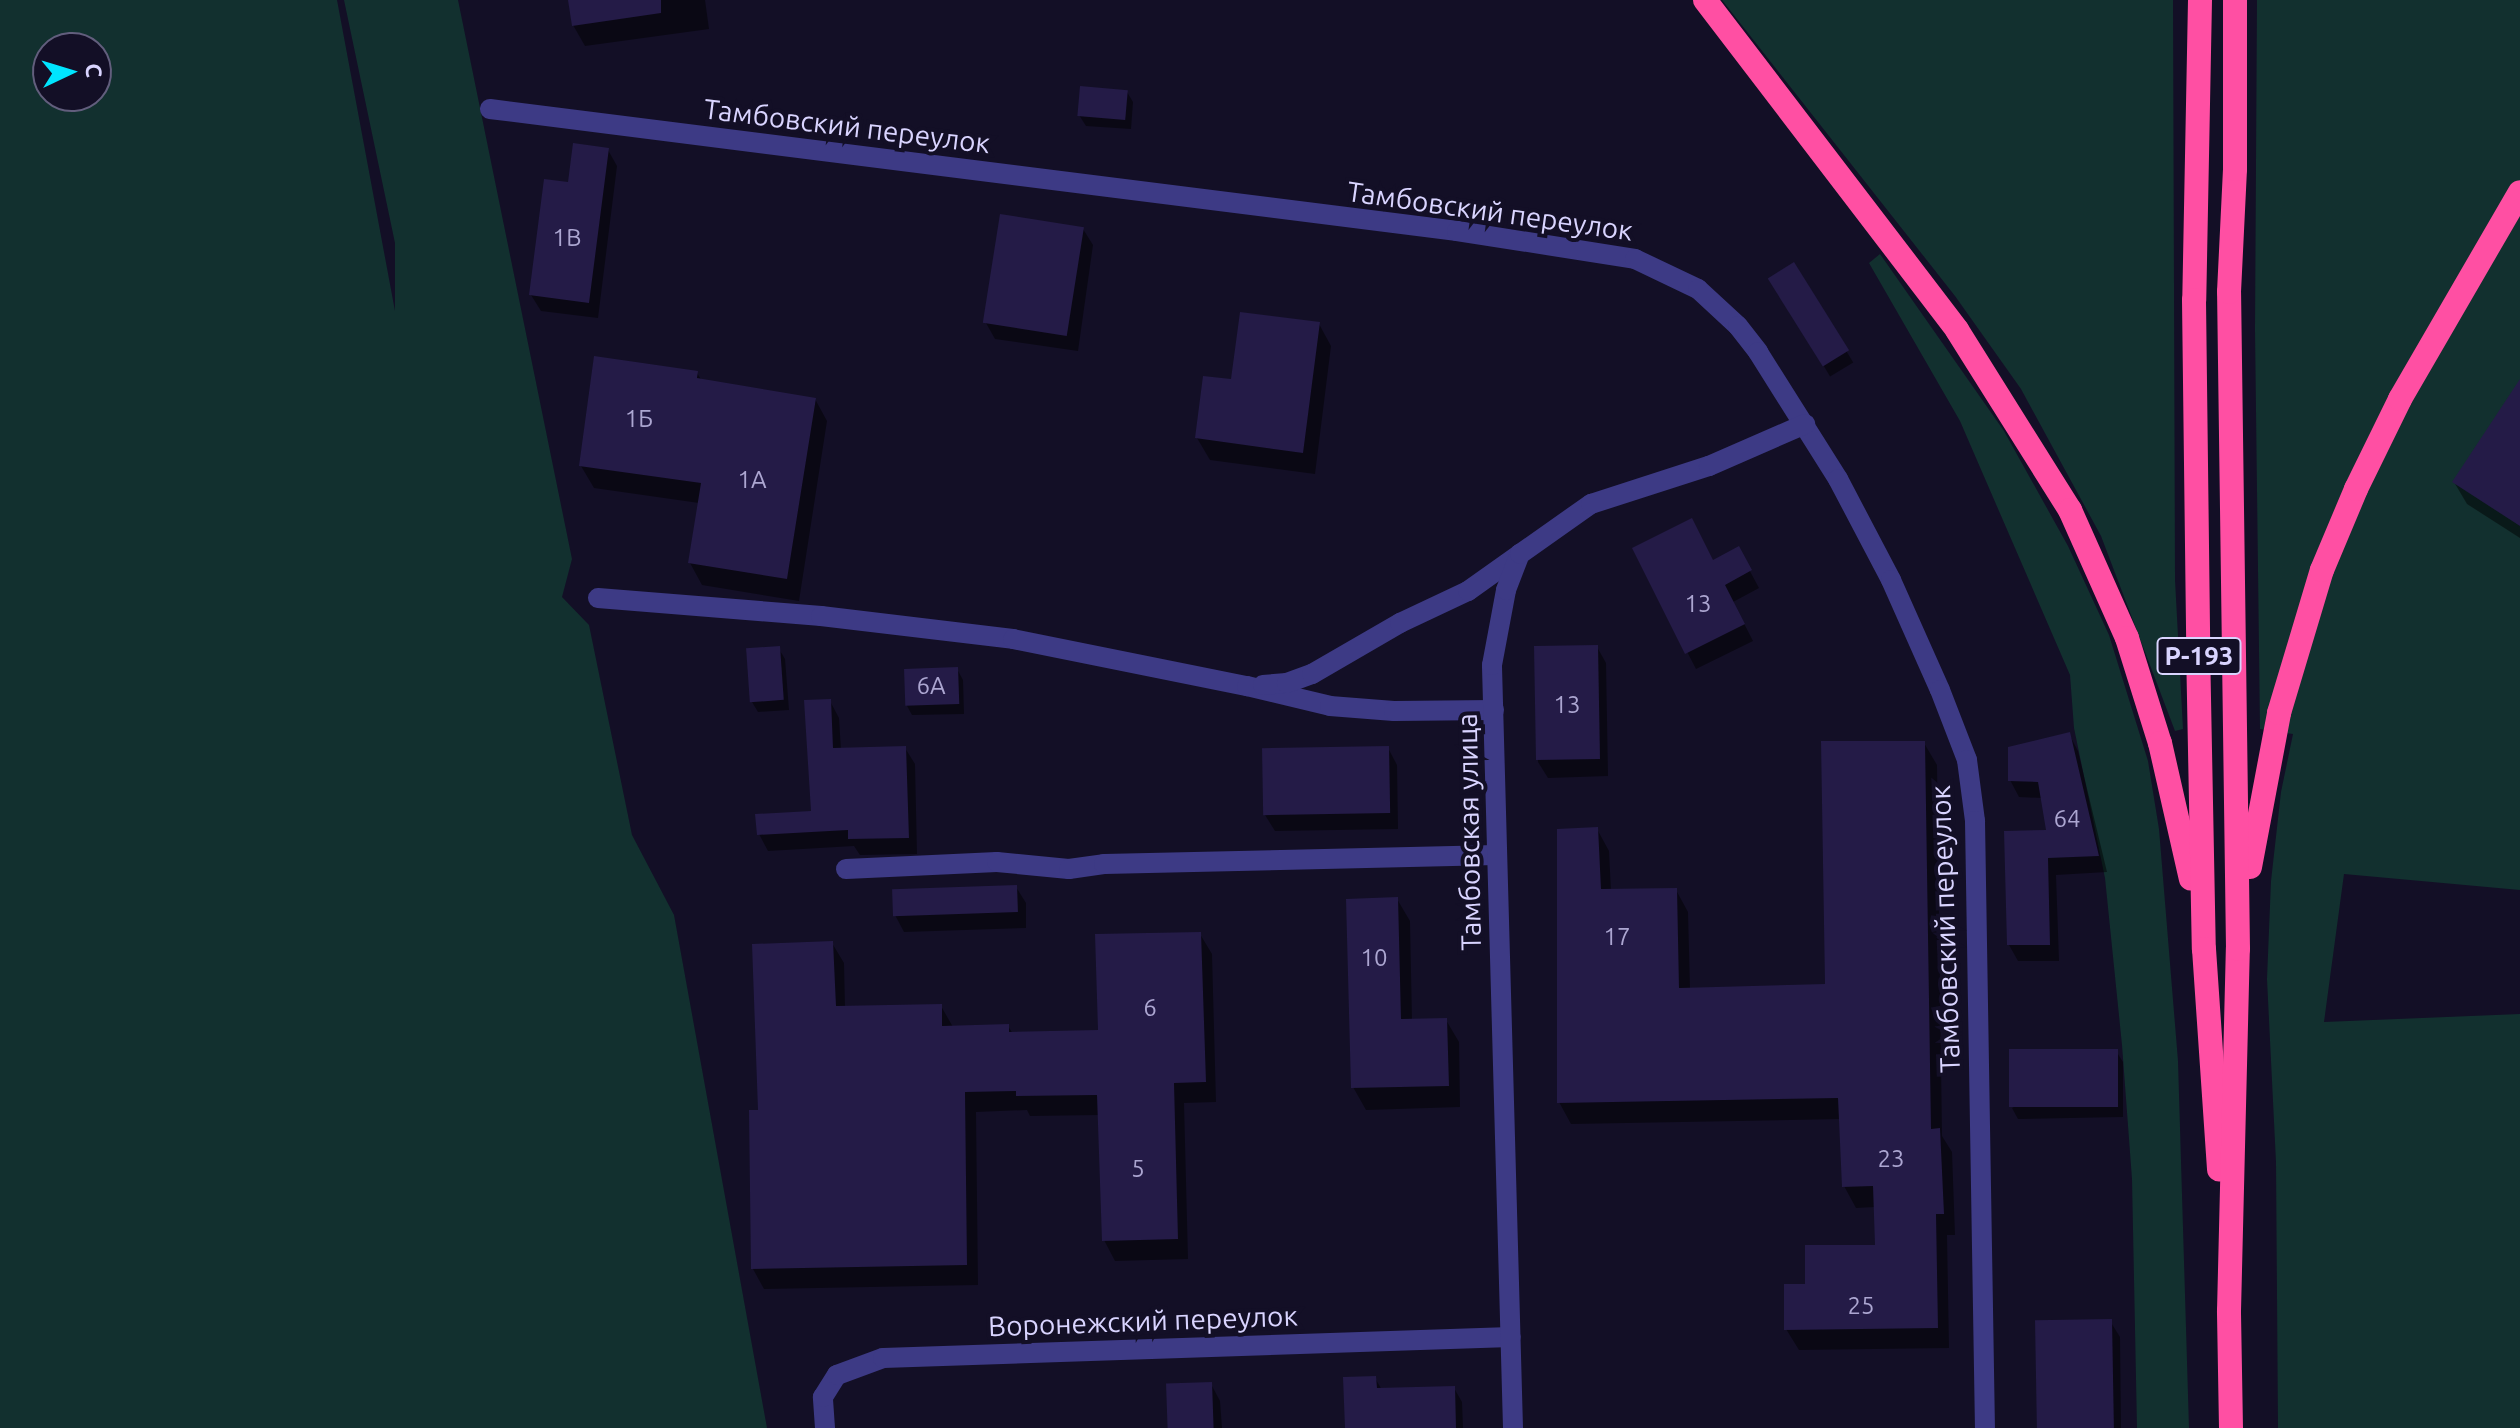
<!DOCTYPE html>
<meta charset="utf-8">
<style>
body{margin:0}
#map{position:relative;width:2520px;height:1428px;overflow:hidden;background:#130f26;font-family:Ubuntu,sans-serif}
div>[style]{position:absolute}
.green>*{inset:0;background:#12302f}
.shadow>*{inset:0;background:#0007;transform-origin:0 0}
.building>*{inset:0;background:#241b47;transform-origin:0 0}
.minor>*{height:20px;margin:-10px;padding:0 10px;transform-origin:10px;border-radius:10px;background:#3d3a85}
.highway>*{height:24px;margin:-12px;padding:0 12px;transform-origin:12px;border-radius:12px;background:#ff4fa3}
span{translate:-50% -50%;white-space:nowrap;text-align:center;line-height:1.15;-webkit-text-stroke:8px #130f26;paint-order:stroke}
.number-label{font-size:24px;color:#aca6d1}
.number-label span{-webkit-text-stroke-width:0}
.shield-label span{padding:2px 6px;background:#130f26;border:2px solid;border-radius:6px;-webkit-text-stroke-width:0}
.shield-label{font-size:26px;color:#d9d4ff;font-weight:700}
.street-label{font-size:28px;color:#d9d4ff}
.north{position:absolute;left:32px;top:32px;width:80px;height:80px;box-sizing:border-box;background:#130f26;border:2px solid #625e7d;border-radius:50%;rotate:86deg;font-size:22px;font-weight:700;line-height:32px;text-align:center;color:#d9d4ff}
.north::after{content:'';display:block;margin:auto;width:28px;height:36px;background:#00e5ff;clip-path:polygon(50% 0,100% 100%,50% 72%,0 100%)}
</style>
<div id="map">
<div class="green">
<div style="clip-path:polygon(evenodd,0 0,337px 0,395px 311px,395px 243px,344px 0,458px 0,572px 559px,562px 597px,589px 625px,632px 835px,674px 915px,767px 1428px,0 1428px,0 0,48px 48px,96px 48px,96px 96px,48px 96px,48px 48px)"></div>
<div style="clip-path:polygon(1722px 0,2173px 0,2175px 580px,2183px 729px,2175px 731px,2101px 536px,2021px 389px,1955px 296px)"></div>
<div style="clip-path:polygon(2257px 0,2520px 0,2520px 890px,2344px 874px,2324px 1022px,2520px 1014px,2520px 1428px,2278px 1428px,2276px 1162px,2267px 979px,2271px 881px,2281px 792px,2293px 734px,2260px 729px,2255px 330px)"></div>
<div style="clip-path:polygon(1880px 254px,2004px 431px,2068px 546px,2109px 635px,2148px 761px,2159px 829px,2178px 1061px,2189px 1428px,2137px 1428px,2132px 1179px,2122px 1045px,2105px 878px,2074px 728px,2070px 675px,1960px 421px,1869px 263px)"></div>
</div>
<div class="shadow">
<div style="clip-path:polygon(570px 0,705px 0,709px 29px,585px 46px,573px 25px)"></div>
<div style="clip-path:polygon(1127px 92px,1133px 102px,1131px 129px,1086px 126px,1079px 115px)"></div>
<div style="clip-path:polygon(608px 150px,617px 166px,598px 318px,541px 311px,531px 295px,570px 184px)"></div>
<div style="clip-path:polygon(1083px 229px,1093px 245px,1078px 351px,995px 339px,986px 323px)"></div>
<div style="left:1794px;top:264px;width:115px;height:27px;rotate:59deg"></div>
<div style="clip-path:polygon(1319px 324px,1331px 346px,1315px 474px,1210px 460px,1197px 438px,1233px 382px)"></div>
<div style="clip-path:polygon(697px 373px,702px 381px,815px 399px,827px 421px,799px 601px,702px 585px,690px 563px,699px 503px,594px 488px,581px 466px)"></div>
<div style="clip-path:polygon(2520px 392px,2520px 538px,2467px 504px,2454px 482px)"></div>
<div style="clip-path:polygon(1634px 549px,1713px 562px,1738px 549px,1759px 588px,1733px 602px,1753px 641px,1696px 669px)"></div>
<div style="clip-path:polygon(1597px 647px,1606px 663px,1608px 776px,1548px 778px,1538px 762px,1536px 652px)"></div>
<div style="clip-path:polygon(779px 649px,785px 659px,789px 710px,758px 712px,752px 702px)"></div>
<div style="clip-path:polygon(957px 669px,963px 680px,964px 714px,912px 715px,906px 704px)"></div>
<div style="clip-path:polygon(830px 701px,839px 718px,841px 750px,905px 748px,915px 764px,917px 854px,860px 855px,854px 846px,768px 851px,759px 834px,813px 813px)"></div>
<div style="clip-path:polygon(2069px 734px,2078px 751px,2107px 872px,2056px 875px,2059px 961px,2018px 961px,2009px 945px,2048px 832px,2042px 798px,2019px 797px,2010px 780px)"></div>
<div style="clip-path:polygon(1924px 743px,1937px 765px,1942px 1136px,1952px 1152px,1955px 1235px,1947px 1235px,1949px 1348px,1799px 1350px,1786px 1329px,1807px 1286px,1877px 1247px,1875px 1207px,1856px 1208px,1844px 1186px,1841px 1119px,1571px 1124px,1559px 1102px,1597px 829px,1609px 851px,1611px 891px,1676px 890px,1688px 912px,1690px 989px,1827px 986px)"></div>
<div style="clip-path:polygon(1388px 748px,1397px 765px,1398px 829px,1275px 831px,1265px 815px)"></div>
<div style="clip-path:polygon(1016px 887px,1026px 903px,1026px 928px,904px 932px,895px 915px)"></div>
<div style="clip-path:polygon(1397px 899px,1410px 921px,1412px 1021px,1446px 1020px,1459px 1042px,1460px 1107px,1366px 1110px,1353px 1087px)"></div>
<div style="clip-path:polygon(1200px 934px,1212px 954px,1216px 1102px,1184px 1103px,1188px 1259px,1115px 1261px,1104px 1240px,1100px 1115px,1030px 1116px,1027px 1110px,976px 1112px,978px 1285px,764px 1289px,753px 1269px,760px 1112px,832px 943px,844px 963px,845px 1008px,941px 1006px,953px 1027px,1008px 1026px,1013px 1034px,1100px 1032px)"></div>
<div style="clip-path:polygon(2116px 1051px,2123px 1062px,2123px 1117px,2018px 1119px,2012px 1108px)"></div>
<div style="clip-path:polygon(2110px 1321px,2120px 1337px,2121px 1428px,2038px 1428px)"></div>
<div style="clip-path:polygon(1375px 1378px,1382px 1390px,1454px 1388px,1462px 1402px,1463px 1428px,1347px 1428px)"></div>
<div style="clip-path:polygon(1211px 1384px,1220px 1401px,1222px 1428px,1170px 1428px)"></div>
</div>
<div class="building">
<div style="clip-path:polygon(568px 0,661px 0,661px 13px,572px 26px)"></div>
<div style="left:1080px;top:86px;width:48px;height:30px;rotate:5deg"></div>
<div style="clip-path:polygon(573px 143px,609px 148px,589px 303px,529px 295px,544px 179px,568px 182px)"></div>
<div style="left:1000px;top:214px;width:85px;height:110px;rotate:9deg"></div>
<div style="left:1794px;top:262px;width:104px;height:31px;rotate:58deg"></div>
<div style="clip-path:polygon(1240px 312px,1320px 322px,1303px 453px,1195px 438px,1203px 376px,1231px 379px)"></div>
<div style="clip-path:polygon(594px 356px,698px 371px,697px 378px,816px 398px,787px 579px,688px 563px,701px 483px,579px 466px)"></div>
<div style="clip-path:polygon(2520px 379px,2520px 526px,2452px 482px)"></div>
<div style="clip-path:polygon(1692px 518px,1713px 560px,1739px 546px,1752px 570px,1725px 585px,1745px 624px,1685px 654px,1632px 548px)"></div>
<div style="left:1598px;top:645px;width:114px;height:64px;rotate:89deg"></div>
<div style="left:780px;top:646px;width:54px;height:34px;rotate:86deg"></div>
<div style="left:958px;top:667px;width:37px;height:54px;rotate:88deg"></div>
<div style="clip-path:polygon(831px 699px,833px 748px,906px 746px,909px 838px,848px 839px,848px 830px,757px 835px,755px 814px,811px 811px,804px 700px)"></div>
<div style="clip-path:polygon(2070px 732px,2099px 856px,2048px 858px,2050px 945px,2007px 945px,2004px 831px,2046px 830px,2038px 782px,2008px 781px,2008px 747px)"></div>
<div style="clip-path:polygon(1821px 741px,1925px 741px,1931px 1129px,1940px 1128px,1944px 1214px,1936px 1214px,1938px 1328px,1784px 1330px,1784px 1284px,1805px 1284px,1805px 1245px,1875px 1245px,1873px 1186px,1842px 1187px,1838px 1098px,1557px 1103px,1557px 829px,1598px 827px,1601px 889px,1677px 888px,1679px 988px,1825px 984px)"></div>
<div style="left:1389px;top:746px;width:67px;height:127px;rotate:89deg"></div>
<div style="left:1017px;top:885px;width:27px;height:125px;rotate:88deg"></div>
<div style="clip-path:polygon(1398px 897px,1401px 1019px,1447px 1018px,1449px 1086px,1351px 1088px,1346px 899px)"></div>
<div style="clip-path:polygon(1201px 932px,1206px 1082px,1174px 1083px,1178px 1239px,1102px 1241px,1097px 1095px,1016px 1096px,1016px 1091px,965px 1092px,967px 1265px,751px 1269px,749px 1110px,758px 1110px,752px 944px,833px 941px,836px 1006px,942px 1004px,942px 1026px,1009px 1024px,1009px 1032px,1098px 1030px,1095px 934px)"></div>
<div style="left:2118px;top:1049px;width:58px;height:109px;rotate:90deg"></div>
<div style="left:2112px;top:1319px;width:109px;height:77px;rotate:89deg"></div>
<div style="clip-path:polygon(1376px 1376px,1377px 1388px,1455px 1386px,1456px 1428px,1345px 1428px,1343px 1377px)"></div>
<div style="left:1212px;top:1382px;width:46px;height:46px;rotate:88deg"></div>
</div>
<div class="minor">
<div style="left:490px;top:109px;width:975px;rotate:7.19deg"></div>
<div style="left:1457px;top:231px;width:180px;rotate:8.9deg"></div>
<div style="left:1635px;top:259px;width:70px;rotate:25.5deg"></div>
<div style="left:1698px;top:289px;width:54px;rotate:42.8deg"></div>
<div style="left:1738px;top:326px;width:33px;rotate:52deg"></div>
<div style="left:1758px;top:352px;width:150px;rotate:57.8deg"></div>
<div style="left:1838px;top:479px;width:114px;rotate:62.3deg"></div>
<div style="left:1891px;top:580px;width:120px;rotate:66deg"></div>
<div style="left:1940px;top:690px;width:75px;rotate:68.9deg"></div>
<div style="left:1967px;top:760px;width:62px;rotate:82.5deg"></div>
<div style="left:1975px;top:821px;width:607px;rotate:89.06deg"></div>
<div style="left:598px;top:598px;width:224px;rotate:4.6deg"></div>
<div style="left:821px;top:616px;width:193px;rotate:6.8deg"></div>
<div style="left:1013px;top:639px;width:239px;rotate:11.4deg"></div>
<div style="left:1247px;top:686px;width:85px;rotate:13.5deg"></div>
<div style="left:1330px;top:706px;width:64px;rotate:4.5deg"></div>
<div style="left:1394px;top:711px;width:100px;rotate:-0.6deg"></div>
<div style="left:1263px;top:685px;width:24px;rotate:-5deg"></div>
<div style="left:1287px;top:683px;width:27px;rotate:-20deg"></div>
<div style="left:1312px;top:674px;width:102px;rotate:-30.1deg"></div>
<div style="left:1400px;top:623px;width:75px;rotate:-25.2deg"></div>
<div style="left:1468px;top:591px;width:64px;rotate:-35.4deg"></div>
<div style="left:846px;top:869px;width:151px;rotate:-2.7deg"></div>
<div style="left:997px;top:862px;width:72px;rotate:5.6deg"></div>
<div style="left:1069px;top:869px;width:35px;rotate:-8deg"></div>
<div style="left:1104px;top:864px;width:392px;rotate:-1.3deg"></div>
<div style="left:825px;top:1428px;width:31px;rotate:-94deg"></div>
<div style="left:823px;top:1397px;width:26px;rotate:-58deg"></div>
<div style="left:837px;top:1375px;width:49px;rotate:-20.3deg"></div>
<div style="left:883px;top:1358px;width:628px;rotate:-1.92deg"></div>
<div style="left:1513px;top:1428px;width:763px;rotate:-91.58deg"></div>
<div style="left:1492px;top:665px;width:76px;rotate:-79.4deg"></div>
<div style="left:1506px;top:590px;width:39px;rotate:-69deg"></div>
<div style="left:1520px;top:554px;width:87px;rotate:-35.2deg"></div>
<div style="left:1591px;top:504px;width:124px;rotate:-17.9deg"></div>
<div style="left:1709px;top:466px;width:105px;rotate:-23.6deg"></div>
</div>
<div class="highway">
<div style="left:1705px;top:0;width:415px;rotate:52.6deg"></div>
<div style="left:1957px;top:330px;width:213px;rotate:57.9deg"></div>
<div style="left:2070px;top:510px;width:140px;rotate:66deg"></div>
<div style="left:2127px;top:638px;width:110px;rotate:72.6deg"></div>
<div style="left:2160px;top:743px;width:139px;rotate:77.2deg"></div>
<div style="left:2200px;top:0;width:300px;rotate:91.1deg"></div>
<div style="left:2194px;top:300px;width:346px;rotate:89.3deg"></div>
<div style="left:2198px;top:646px;width:303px;rotate:88.9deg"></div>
<div style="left:2204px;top:949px;width:221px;rotate:86.1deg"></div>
<div style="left:2250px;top:867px;width:157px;rotate:-79.3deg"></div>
<div style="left:2279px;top:713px;width:149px;rotate:-73.3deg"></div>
<div style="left:2322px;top:570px;width:88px;rotate:-67.2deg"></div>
<div style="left:2356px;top:489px;width:100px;rotate:-63.9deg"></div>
<div style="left:2400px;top:399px;width:239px;rotate:-59.9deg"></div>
<div style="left:2231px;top:1428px;width:117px;rotate:-91deg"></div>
<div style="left:2229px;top:1311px;width:362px;rotate:-88.6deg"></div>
<div style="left:2238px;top:949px;width:657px;rotate:-90.78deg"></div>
<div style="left:2229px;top:292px;width:123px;rotate:-87.2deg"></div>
<div style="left:2235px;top:169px;width:169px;rotate:-90deg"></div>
</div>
<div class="number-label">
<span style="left:567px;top:238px">1В</span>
<span style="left:639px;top:419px">1Б</span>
<span style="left:752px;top:480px">1А</span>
<span style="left:1698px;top:604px">13</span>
<span style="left:931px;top:686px">6А</span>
<span style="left:1567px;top:705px">13</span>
<span style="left:2067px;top:819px">64</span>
<span style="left:1617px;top:937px">17</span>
<span style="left:1374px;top:958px">10</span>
<span style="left:1150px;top:1008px">6</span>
<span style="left:1891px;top:1159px">23</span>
<span style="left:1138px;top:1169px">5</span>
<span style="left:1861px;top:1306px">25</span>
</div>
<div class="shield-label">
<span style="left:2199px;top:656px">Р-193</span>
</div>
<div class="street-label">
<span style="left:847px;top:126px;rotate:7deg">Тамбовский переулок</span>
<span style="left:1490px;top:211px;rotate:8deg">Тамбовский переулок</span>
<span style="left:1469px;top:832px;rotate:-91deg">Тамбовская улица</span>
<span style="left:1945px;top:929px;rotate:-92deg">Тамбовский переулок</span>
<span style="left:1143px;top:1321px;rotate:-2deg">Воронежский переулок</span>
</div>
<div class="north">С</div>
</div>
